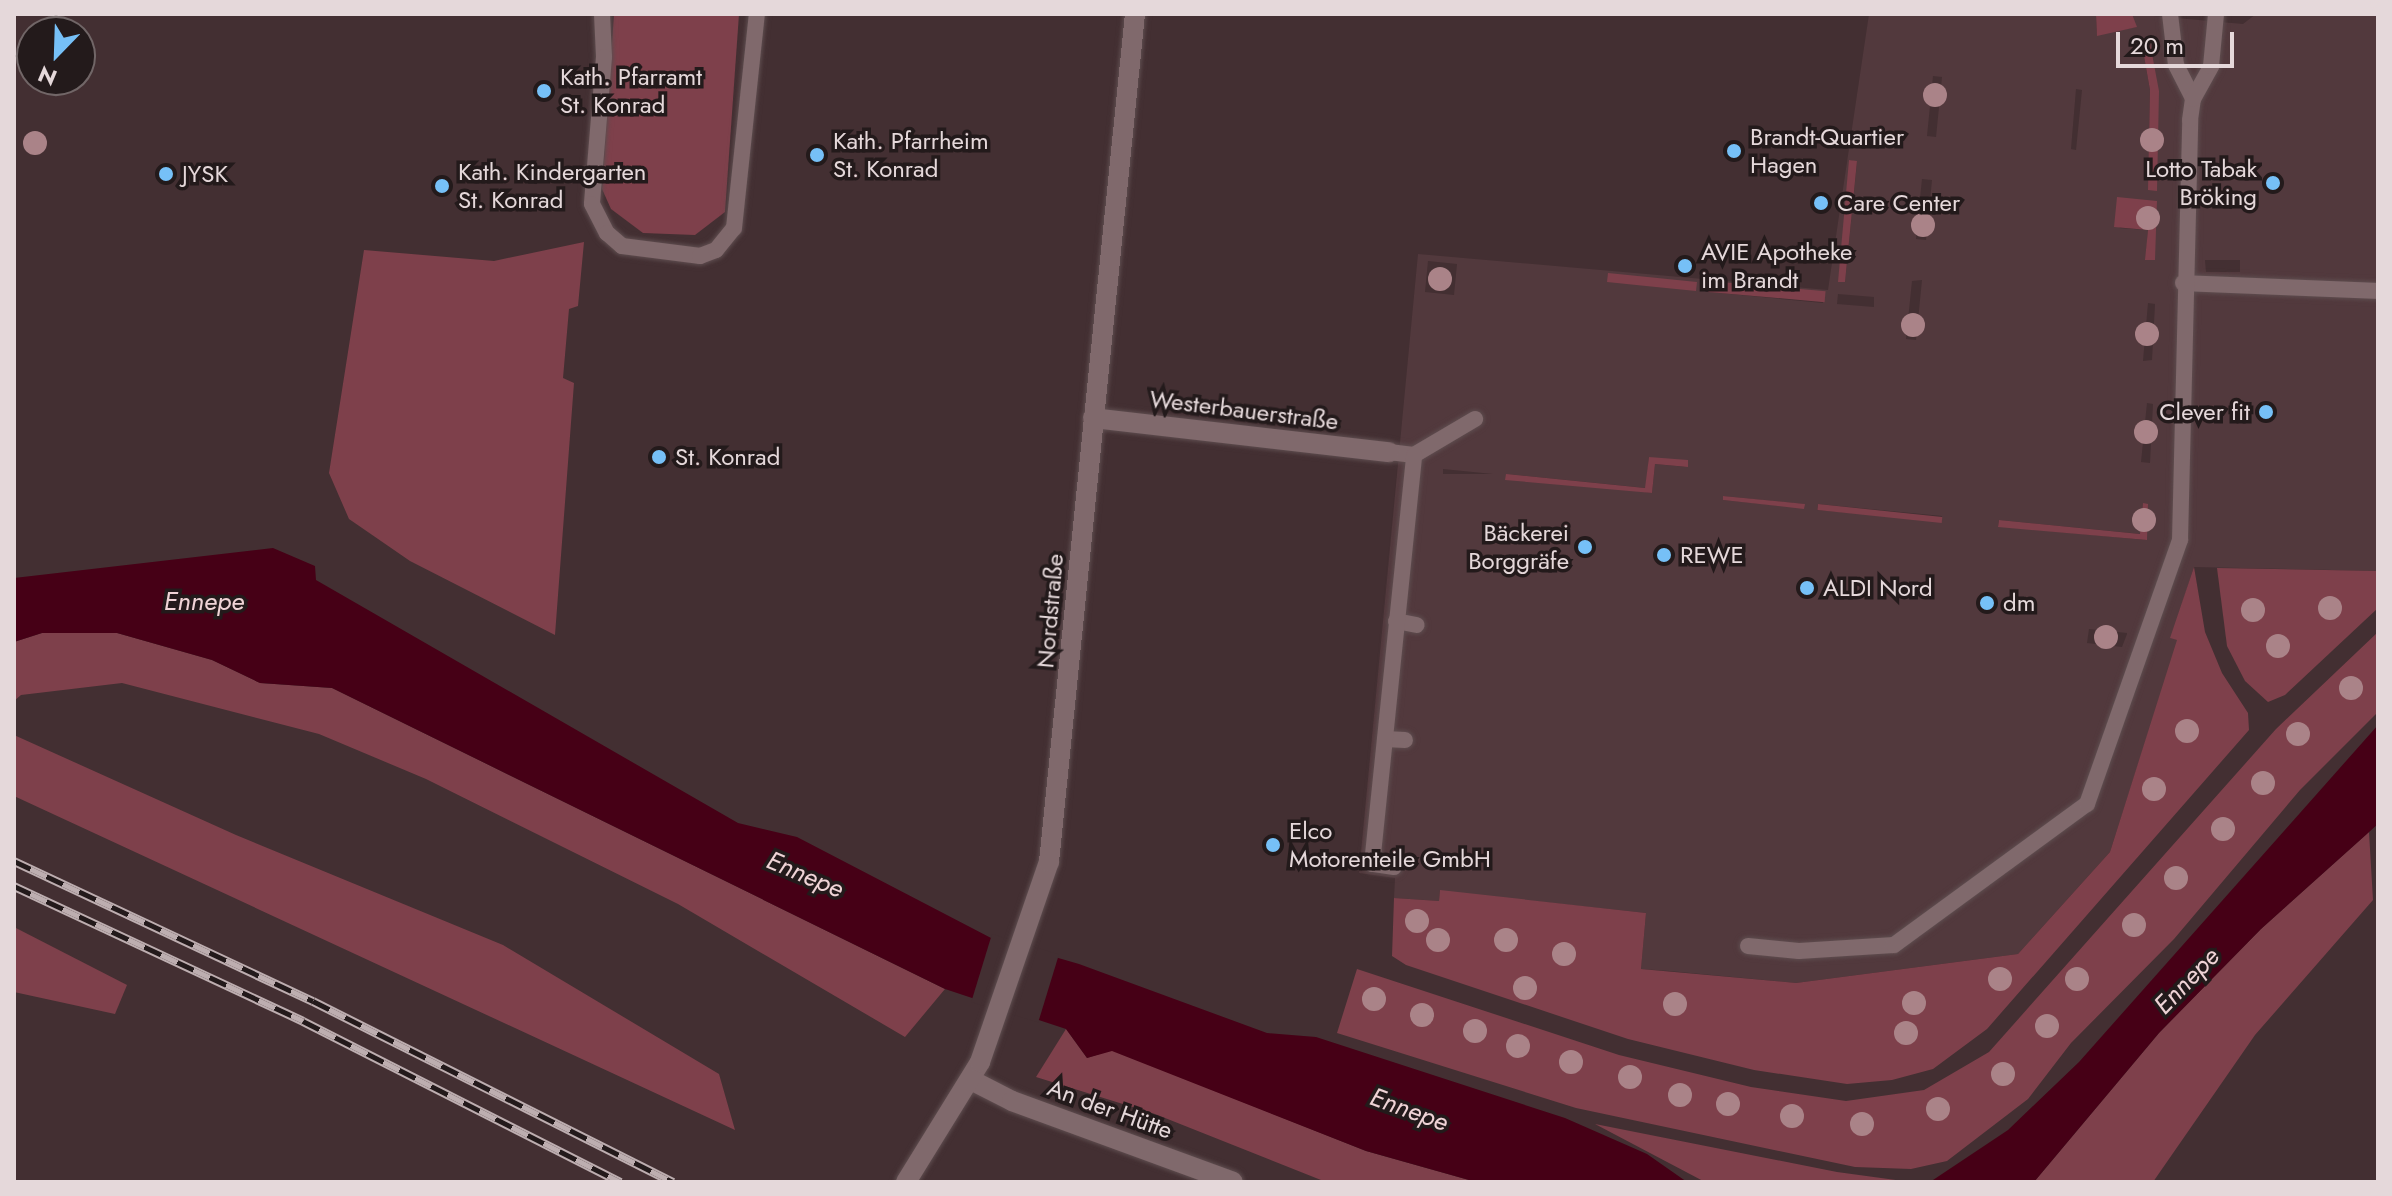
<!DOCTYPE html>
<meta charset="utf-8">
<style>
body{margin:0}
#map{position:relative;width:2392px;height:1196px;overflow:hidden;background:#432f32;font-family:Jost,sans-serif}
div>[style]{position:absolute}
.built>*{inset:0;background:#52393d}
.green>*{inset:0;background:#7e404b;transform-origin:0 0}
.water>*{inset:0;background:#460016}
.pier>*{inset:0;background:#432f32;transform-origin:0 0}
.roads{filter:drop-shadow(0 0 2px #5e4d4f) drop-shadow(0 0 2px #5e4d4f)}
.lane>*{height:16px;margin:-8px;padding:0 8px;transform-origin:8px;border-radius:8px;background:#80696c}
.street>*{height:20px;margin:-10px;padding:0 10px;transform-origin:10px;border-radius:10px;background:#80696c}
.rail>*{height:9px;margin-top:-4.5px;transform-origin:0;background:repeating-linear-gradient(90deg,#231a1b 0 18px,#bdaeb0 0 36px);box-sizing:border-box;border-block:2px solid #bdaeb0}
.trees>*{width:24px;height:24px;margin:-12px;border-radius:50%;background:#aa8388}
.dots>*{width:22px;height:22px;translate:-50% -50%;box-sizing:border-box;border:4px solid #231a1b;border-radius:50%}
span{translate:-50% -50%;white-space:nowrap;text-align:center;line-height:1.15;-webkit-text-stroke:7px #231a1b;paint-order:stroke}
.poi-label{font-size:24px;color:#e5d8da}
.left{translate:0 -50%;text-align:left}
.right{translate:-100% -50%;text-align:right}
.street-label{font-size:24px;color:#e5d8da}
.water-label{font-size:26px;color:#efd3d6;font-style:italic}
.frame{position:absolute;inset:0;border:16px solid #e5d8da;pointer-events:none}
.north{position:absolute;left:16px;top:16px;width:80px;height:80px;box-sizing:border-box;background:#231a1b;border:2px solid #716667;border-radius:50%;rotate:203deg;font-size:22px;font-weight:700;line-height:32px;text-align:center;color:#e5d8da}
.north::after{content:'';display:block;margin:auto;width:28px;height:36px;background:#76c0f7;clip-path:polygon(50% 0,100% 100%,50% 72%,0 100%)}
.scale{position:absolute;left:2116px;top:32px;width:118px;height:36px;box-sizing:border-box;border:4px solid #e5d8da;border-top:0;padding-left:10px;font-size:24px;line-height:28px;white-space:nowrap;color:#e5d8da;-webkit-text-stroke:6px #231a1b;paint-order:stroke}
</style>
<div id="map">
<div class="built">
<div style="clip-path:polygon(evenodd,1869px 14px,2096px 14px,2097px 35px,2136px 27px,2132px 14px,2243px 24px,2256px 14px,2378px 14px,2378px 571px,2194px 567px,2171px 638px,2178px 640px,2110px 852px,2018px 954px,1796px 983px,1669px 971px,1641px 969px,1646px 913px,1440px 891px,1439px 901px,1394px 898px,1395px 878px,1359px 873px,1418px 254px,1828px 290px,1869px 14px,2148px 38px,2156px 191px,2149px 147px,2150px 90px,2141px 39px,2148px 38px,1869px 14px,1933px 76px,1942px 77px,1936px 137px,1927px 136px,1933px 76px,1869px 14px,2076px 89px,2082px 90px,2076px 150px,2071px 149px,2076px 89px,1869px 14px,1850px 160px,1857px 162px,1845px 282px,1850px 160px,1869px 14px,1922px 179px,1932px 180px,1926px 240px,1916px 239px,1922px 179px,1869px 14px,2157px 202px,2146px 260px,2148px 230px,2119px 228px,2157px 202px,1869px 14px,2205px 260px,2240px 260px,2240px 272px,2206px 272px,2205px 260px,1869px 14px,1428px 261px,1457px 264px,1454px 295px,1425px 292px,1428px 261px,1869px 14px,1922px 280px,1916px 340px,1906px 339px,1912px 281px,1922px 280px,1869px 14px,1709px 292px,1825px 293px,1823px 303px,1709px 292px,1869px 14px,1838px 294px,1874px 297px,1874px 307px,1837px 304px,1838px 294px,1869px 14px,2148px 303px,2155px 304px,2152px 360px,2143px 361px,2148px 303px,1869px 14px,2147px 403px,2153px 404px,2150px 463px,2141px 462px,2147px 403px,1869px 14px,1649px 457px,1687px 467px,1655px 464px,1652px 493px,1506px 474px,1646px 488px,1649px 457px,1869px 14px,1443px 469px,1493px 474px,1443px 474px,1443px 469px,1869px 14px,1723px 496px,1804px 504px,1804px 508px,1723px 500px,1723px 496px,1869px 14px,1818px 504px,1942px 516px,1942px 521px,1817px 510px,1818px 504px,1869px 14px,2143px 504px,2148px 505px,2146px 540px,1998px 526px,1999px 520px,2141px 534px,2143px 504px,1869px 14px,2089px 629px,2127px 633px,2127px 634px,2122px 647px,2087px 643px,2089px 629px)"></div>
</div>
<div class="green">
<div style="clip-path:polygon(614px 14px,739px 14px,725px 212px,695px 235px,643px 233px,611px 209px,602px 189px)"></div>
<div style="clip-path:polygon(2096px 14px,2132px 14px,2137px 27px,2097px 36px)"></div>
<div style="clip-path:polygon(2149px 38px,2159px 91px,2157px 191px,2148px 190px,2150px 90px,2141px 39px)"></div>
<div style="clip-path:polygon(1849px 160px,1857px 161px,1845px 282px,1838px 282px)"></div>
<div style="clip-path:polygon(2117px 197px,2157px 201px,2155px 260px,2145px 260px,2148px 230px,2114px 227px)"></div>
<div style="clip-path:polygon(584px 242px,578px 306px,569px 309px,563px 378px,574px 383px,555px 635px,410px 561px,349px 519px,329px 473px,364px 250px,494px 261px)"></div>
<div style="clip-path:polygon(1608px 273px,1697px 282px,1696px 291px,1646px 286px,1607px 282px)"></div>
<div style="left:1709px;top:281px;width:117px;height:11px;rotate:5deg"></div>
<div style="clip-path:polygon(1649px 457px,1688px 460px,1688px 467px,1655px 464px,1652px 493px,1505px 480px,1506px 474px,1645px 488px)"></div>
<div style="clip-path:polygon(1723px 496px,1805px 504px,1804px 509px,1723px 500px)"></div>
<div style="clip-path:polygon(2143px 503px,2148px 504px,2147px 540px,1998px 527px,1999px 520px,2140px 534px)"></div>
<div style="left:1818px;top:504px;width:125px;height:6px;rotate:6deg"></div>
<div style="clip-path:polygon(2194px 567px,2205px 632px,2222px 673px,2248px 713px,2249px 730px,1987px 1029px,1933px 1069px,1892px 1080px,1847px 1084px,1754px 1070px,1628px 1039px,1406px 965px,1392px 956px,1394px 898px,1439px 901px,1440px 890px,1646px 913px,1641px 969px,1796px 983px,2018px 954px,2110px 852px,2177px 640px,2170px 638px)"></div>
<div style="clip-path:polygon(2217px 568px,2378px 571px,2378px 608px,2285px 695px,2268px 702px,2245px 681px,2227px 646px)"></div>
<div style="clip-path:polygon(2378px 632px,2378px 712px,2300px 790px,2174px 939px,2071px 1043px,2028px 1099px,1947px 1161px,1911px 1169px,1855px 1167px,1576px 1108px,1337px 1033px,1357px 969px,1619px 1055px,1751px 1087px,1846px 1101px,1924px 1090px,1989px 1052px,2276px 729px)"></div>
<div style="clip-path:polygon(42px 633px,117px 633px,212px 660px,260px 683px,332px 688px,945px 989px,905px 1037px,678px 904px,426px 779px,319px 734px,122px 683px,21px 695px,14px 701px,14px 642px)"></div>
<div style="clip-path:polygon(14px 735px,236px 835px,503px 945px,719px 1074px,735px 1130px,14px 796px)"></div>
<div style="clip-path:polygon(2369px 832px,2373px 900px,2255px 1035px,2153px 1182px,2034px 1182px,2159px 1033px,2261px 929px)"></div>
<div style="clip-path:polygon(14px 927px,127px 985px,115px 1014px,14px 992px)"></div>
<div style="clip-path:polygon(1066px 1029px,1087px 1058px,1112px 1050px,1366px 1151px,1476px 1182px,1326px 1182px,1155px 1114px,1036px 1077px)"></div>
<div style="clip-path:polygon(1595px 1124px,1837px 1172px,1903px 1181px,1705px 1182px)"></div>
</div>
<div class="water">
<div style="clip-path:polygon(273px 548px,315px 566px,316px 580px,738px 823px,797px 837px,993px 939px,1079px 964px,1267px 1033px,1316px 1037px,1565px 1118px,1647px 1154px,1687px 1182px,1476px 1182px,1366px 1151px,1112px 1051px,1087px 1058px,1066px 1029px,945px 989px,332px 688px,260px 683px,212px 660px,117px 633px,42px 633px,14px 642px,14px 578px)"></div>
<div style="clip-path:polygon(2378px 725px,2378px 824px,2261px 929px,2159px 1033px,2034px 1182px,1930px 1182px,2008px 1130px,2079px 1062px)"></div>
</div>
<div class="pier">
<div style="left:992px;top:934px;width:70px;height:71px;rotate:17deg"></div>
</div>
<div class="roads">
<div class="lane">
<div style="left:602px;top:14px;width:43px;rotate:87.3deg"></div>
<div style="left:604px;top:57px;width:147px;rotate:94.7deg"></div>
<div style="left:592px;top:204px;width:33px;rotate:63deg"></div>
<div style="left:607px;top:233px;width:20px;rotate:41deg"></div>
<div style="left:622px;top:246px;width:79px;rotate:7.3deg"></div>
<div style="left:700px;top:256px;width:17px;rotate:-21deg"></div>
<div style="left:716px;top:250px;width:28px;rotate:-51deg"></div>
<div style="left:734px;top:228px;width:215px;rotate:-83.9deg"></div>
<div style="left:2170px;top:14px;width:51px;rotate:83.3deg"></div>
<div style="left:2176px;top:65px;width:38px;rotate:63deg"></div>
<div style="left:2183px;top:283px;width:195px;rotate:2.3deg"></div>
<div style="left:1389px;top:452px;width:25px;rotate:7deg"></div>
<div style="left:1414px;top:455px;width:71px;rotate:-30.5deg"></div>
<div style="left:1396px;top:621px;width:21px;rotate:11deg"></div>
<div style="left:1385px;top:739px;width:20px;rotate:3deg"></div>
<div style="left:1394px;top:867px;width:22px;rotate:-172deg"></div>
<div style="left:1372px;top:864px;width:411px;rotate:-84.1deg"></div>
<div style="left:1748px;top:946px;width:51px;rotate:5.6deg"></div>
<div style="left:1799px;top:951px;width:95px;rotate:-3.6deg"></div>
<div style="left:1894px;top:945px;width:239px;rotate:-36.2deg"></div>
<div style="left:2087px;top:804px;width:280px;rotate:-70.6deg"></div>
<div style="left:2180px;top:540px;width:420px;rotate:-88.6deg"></div>
<div style="left:2190px;top:120px;width:21px;rotate:-82deg"></div>
<div style="left:2193px;top:99px;width:38px;rotate:-61deg"></div>
<div style="left:2211px;top:66px;width:52px;rotate:-84.5deg"></div>
</div>
<div class="street">
<div style="left:1093px;top:418px;width:298px;rotate:6.6deg"></div>
<div style="left:971px;top:1080px;width:46px;rotate:27.1deg"></div>
<div style="left:1012px;top:1101px;width:235px;rotate:20.1deg"></div>
<div style="left:906px;top:1182px;width:141px;rotate:-58.3deg"></div>
<div style="left:980px;top:1062px;width:212px;rotate:-71deg"></div>
<div style="left:1049px;top:862px;width:852px;rotate:-84.21deg"></div>
</div>
</div>
<div class="rail">
<div style="left:14px;top:861px;width:330px;rotate:25.1deg"></div>
<div style="left:313px;top:1001px;width:403px;rotate:26.7deg"></div>
<div style="left:14px;top:886px;width:319px;rotate:25deg"></div>
<div style="left:303px;top:1021px;width:356px;rotate:26.9deg"></div>
</div>
<div class="trees">
<div style="left:1935px;top:95px"></div>
<div style="left:2152px;top:140px"></div>
<div style="left:35px;top:143px"></div>
<div style="left:2148px;top:218px"></div>
<div style="left:1923px;top:225px"></div>
<div style="left:1440px;top:279px"></div>
<div style="left:1913px;top:325px"></div>
<div style="left:2147px;top:334px"></div>
<div style="left:2146px;top:432px"></div>
<div style="left:2144px;top:520px"></div>
<div style="left:2330px;top:608px"></div>
<div style="left:2253px;top:610px"></div>
<div style="left:2106px;top:637px"></div>
<div style="left:2278px;top:646px"></div>
<div style="left:2351px;top:688px"></div>
<div style="left:2187px;top:731px"></div>
<div style="left:2298px;top:734px"></div>
<div style="left:2263px;top:783px"></div>
<div style="left:2154px;top:789px"></div>
<div style="left:2223px;top:829px"></div>
<div style="left:2176px;top:878px"></div>
<div style="left:1417px;top:921px"></div>
<div style="left:2134px;top:925px"></div>
<div style="left:1438px;top:940px"></div>
<div style="left:1506px;top:940px"></div>
<div style="left:1564px;top:954px"></div>
<div style="left:2000px;top:979px"></div>
<div style="left:2077px;top:979px"></div>
<div style="left:1525px;top:988px"></div>
<div style="left:1374px;top:999px"></div>
<div style="left:1914px;top:1003px"></div>
<div style="left:1675px;top:1004px"></div>
<div style="left:1422px;top:1015px"></div>
<div style="left:2047px;top:1026px"></div>
<div style="left:1475px;top:1031px"></div>
<div style="left:1906px;top:1033px"></div>
<div style="left:1518px;top:1046px"></div>
<div style="left:1571px;top:1062px"></div>
<div style="left:2003px;top:1074px"></div>
<div style="left:1630px;top:1077px"></div>
<div style="left:1680px;top:1095px"></div>
<div style="left:1728px;top:1104px"></div>
<div style="left:1938px;top:1109px"></div>
<div style="left:1792px;top:1116px"></div>
<div style="left:1862px;top:1124px"></div>
</div>
<div class="dots">
<div style="left:544px;top:91px;background:#76c0f7"></div>
<div style="left:1734px;top:151px;background:#76c0f7"></div>
<div style="left:817px;top:155px;background:#76c0f7"></div>
<div style="left:166px;top:174px;background:#76c0f7"></div>
<div style="left:2273px;top:183px;background:#76c0f7"></div>
<div style="left:442px;top:186px;background:#76c0f7"></div>
<div style="left:1821px;top:203px;background:#76c0f7"></div>
<div style="left:1685px;top:266px;background:#76c0f7"></div>
<div style="left:2266px;top:412px;background:#76c0f7"></div>
<div style="left:659px;top:457px;background:#76c0f7"></div>
<div style="left:1585px;top:547px;background:#76c0f7"></div>
<div style="left:1664px;top:555px;background:#76c0f7"></div>
<div style="left:1807px;top:588px;background:#76c0f7"></div>
<div style="left:1987px;top:603px;background:#76c0f7"></div>
<div style="left:1273px;top:845px;background:#76c0f7"></div>
</div>
<div class="poi-label">
<span class="left" style="left:560px;top:91px">Kath. Pfarramt<br>St. Konrad</span>
<span class="left" style="left:1750px;top:151px">Brandt-Quartier<br>Hagen</span>
<span class="left" style="left:833px;top:155px">Kath. Pfarrheim<br>St. Konrad</span>
<span class="right" style="left:2257px;top:183px">Lotto Tabak<br>Bröking</span>
<span class="left" style="left:458px;top:186px">Kath. Kindergarten<br>St. Konrad</span>
<span class="left" style="left:182px;top:174px">JYSK</span>
<span class="left" style="left:1837px;top:203px">Care Center</span>
<span class="left" style="left:1701px;top:266px">AVIE Apotheke<br>im Brandt</span>
<span class="right" style="left:2250px;top:412px">Clever fit</span>
<span class="left" style="left:675px;top:457px">St. Konrad</span>
<span class="right" style="left:1569px;top:547px">Bäckerei<br>Borggräfe</span>
<span class="left" style="left:1680px;top:555px">REWE</span>
<span class="left" style="left:1823px;top:588px">ALDI Nord</span>
<span class="left" style="left:2003px;top:603px">dm</span>
<span class="left" style="left:1289px;top:845px">Elco<br>Motorenteile GmbH</span>
</div>
<div class="street-label">
<span style="left:1244px;top:410px;rotate:7deg">Westerbauerstraße</span>
<span style="left:1050px;top:611px;rotate:-85deg">Nordstraße</span>
<span style="left:1110px;top:1109px;rotate:20deg">An der Hütte</span>
</div>
<div class="water-label">
<span style="left:204px;top:602px">Ennepe</span>
<span style="left:805px;top:875px;rotate:23deg">Ennepe</span>
<span style="left:2187px;top:981px;rotate:-46deg">Ennepe</span>
<span style="left:1409px;top:1110px;rotate:20deg">Ennepe</span>
</div>
<div class="frame"></div>
<div class="north">N</div>
<div class="scale">20 m</div>
</div>
